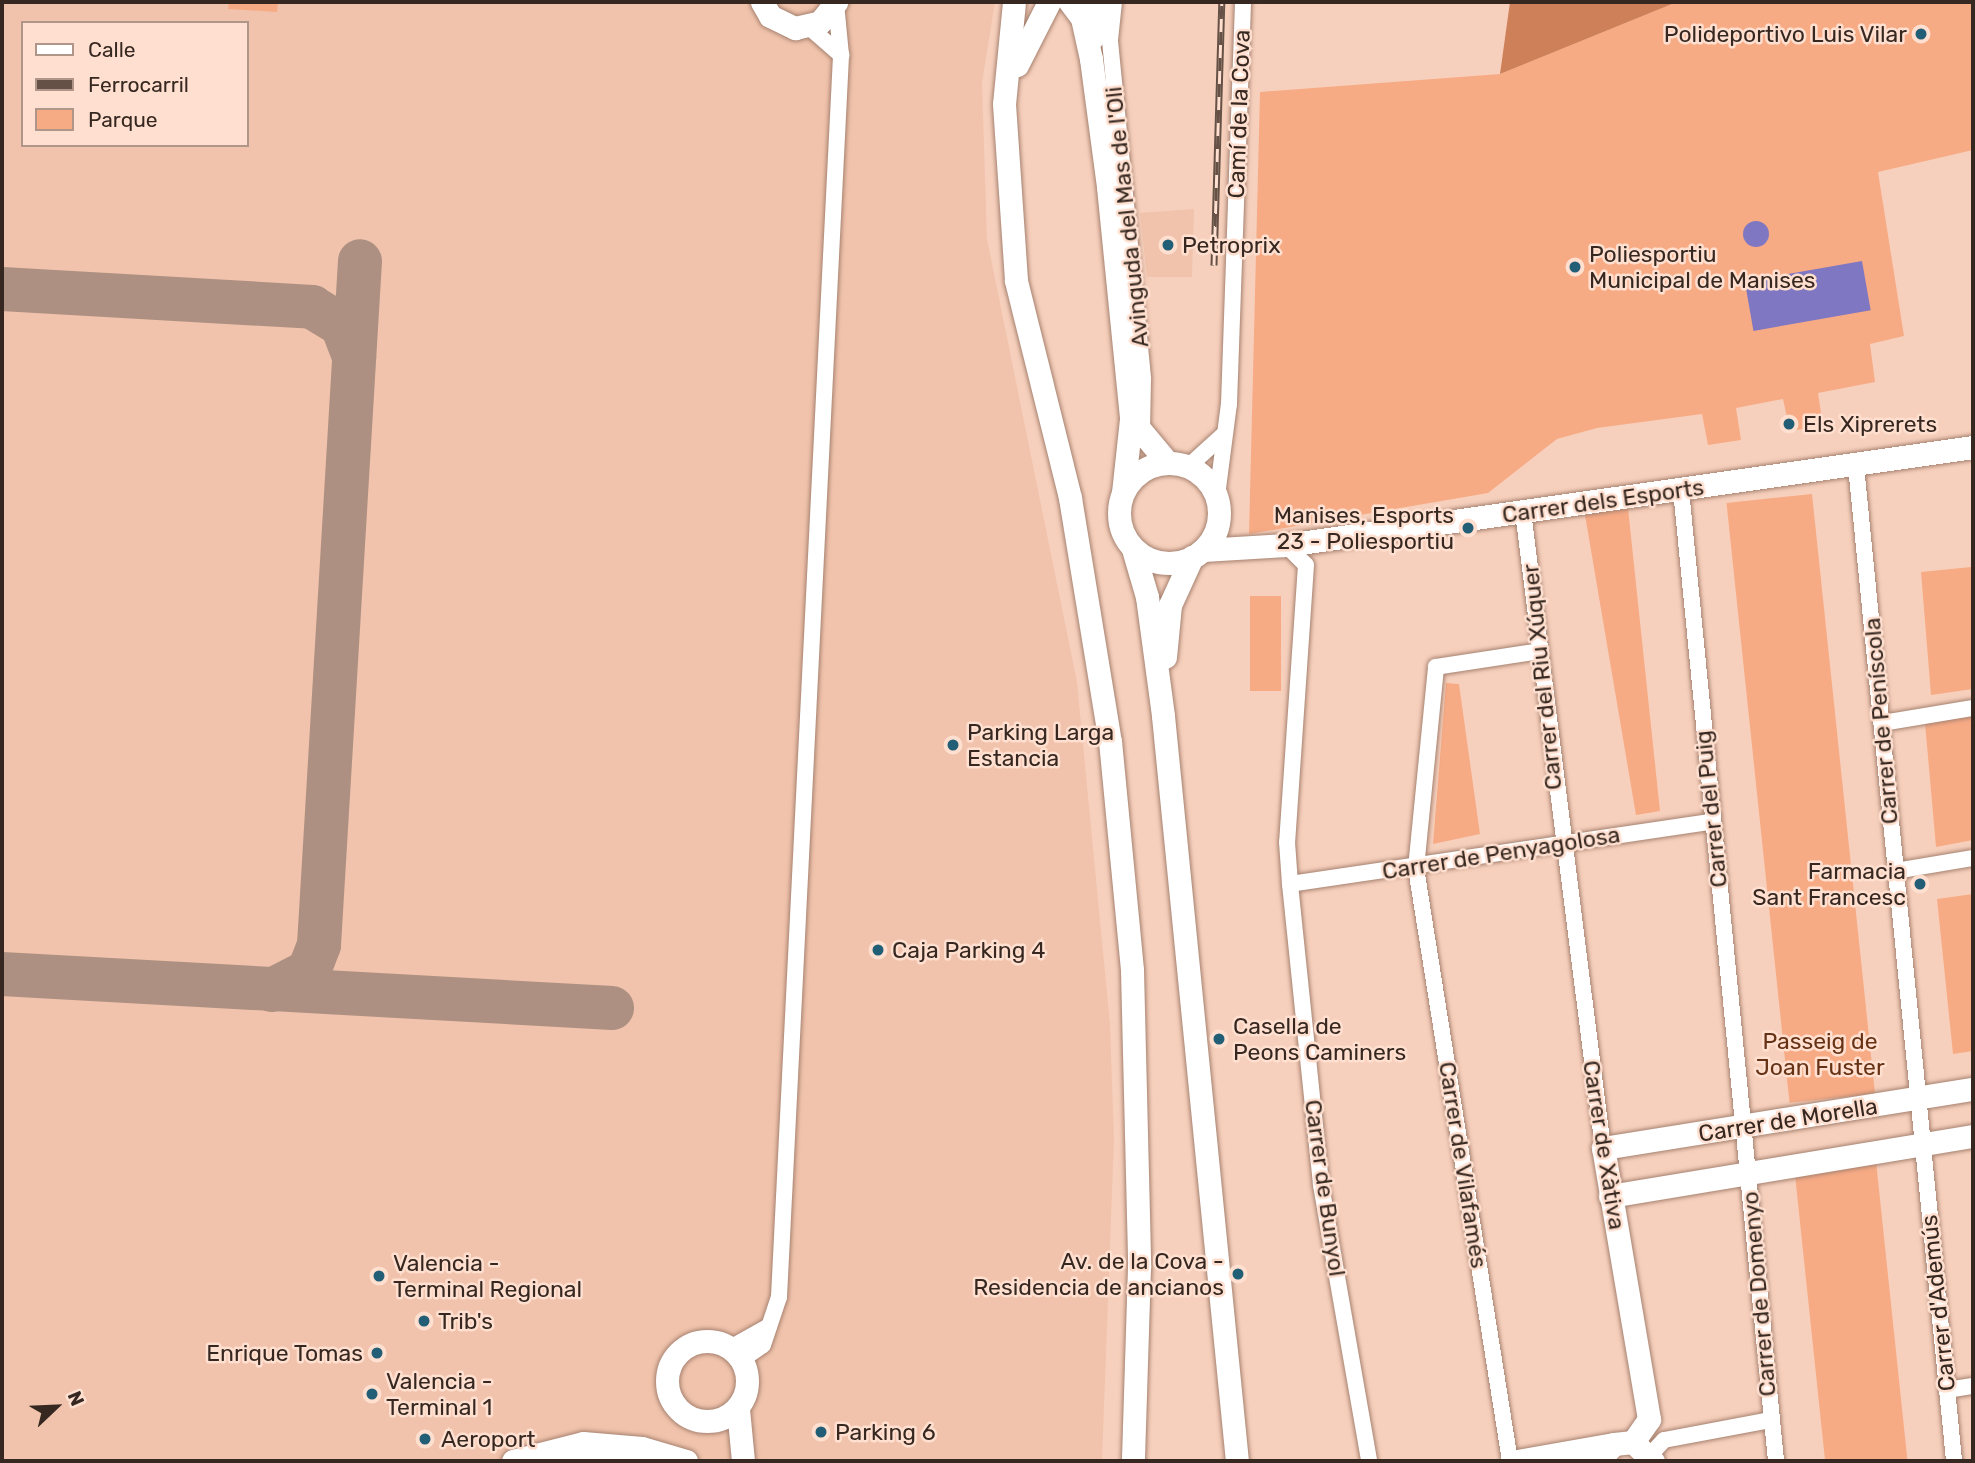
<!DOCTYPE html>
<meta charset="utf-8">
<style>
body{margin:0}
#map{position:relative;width:1975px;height:1463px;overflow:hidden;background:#f7d0bd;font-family:Rubik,sans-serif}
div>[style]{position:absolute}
.built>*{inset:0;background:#f1c3ac}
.green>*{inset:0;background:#f7ab85;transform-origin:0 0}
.forest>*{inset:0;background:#ce8058}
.water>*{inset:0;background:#7f77c1;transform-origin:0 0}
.round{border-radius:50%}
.taxiway>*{height:44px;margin:-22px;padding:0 22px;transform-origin:22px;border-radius:22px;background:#ae9082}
.roads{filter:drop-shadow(0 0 2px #a68270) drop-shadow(0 0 2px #a68270)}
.street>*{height:16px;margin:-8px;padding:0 8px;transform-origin:8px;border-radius:8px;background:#fff}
.secondary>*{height:23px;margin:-11.5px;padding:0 11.5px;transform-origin:11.5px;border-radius:11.5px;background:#fff}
.secondary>.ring{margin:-11.5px;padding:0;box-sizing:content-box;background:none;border:23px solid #fff;border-radius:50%}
.rail>*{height:7px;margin-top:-3.5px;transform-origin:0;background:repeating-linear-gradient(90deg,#ffdfcf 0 13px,#655146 0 26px);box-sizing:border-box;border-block:2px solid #655146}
.dots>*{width:19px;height:19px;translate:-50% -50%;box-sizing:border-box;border:4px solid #ffdfcf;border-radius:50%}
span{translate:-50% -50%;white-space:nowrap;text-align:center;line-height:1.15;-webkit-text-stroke:5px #ffdfcf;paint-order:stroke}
.poi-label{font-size:23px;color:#362820}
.right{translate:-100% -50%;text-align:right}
.left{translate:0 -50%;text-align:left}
.street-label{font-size:23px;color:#362820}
.park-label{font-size:23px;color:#663215}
.frame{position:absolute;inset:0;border:4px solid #362820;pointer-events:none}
.legend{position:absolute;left:21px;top:21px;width:228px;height:126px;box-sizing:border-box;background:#ffdfcf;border:2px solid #af9689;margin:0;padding:9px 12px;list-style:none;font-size:21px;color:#362820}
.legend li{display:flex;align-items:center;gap:14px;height:35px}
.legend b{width:35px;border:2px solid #af9689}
.north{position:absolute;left:21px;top:1372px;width:70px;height:70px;-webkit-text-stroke:5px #ffdfcf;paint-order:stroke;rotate:67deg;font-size:19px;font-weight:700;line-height:28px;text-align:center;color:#362820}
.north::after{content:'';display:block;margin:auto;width:24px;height:32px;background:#362820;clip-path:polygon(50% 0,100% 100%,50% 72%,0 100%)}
</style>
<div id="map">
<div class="built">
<div style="clip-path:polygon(evenodd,2px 2px,995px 2px,982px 83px,987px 239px,1077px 682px,1110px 1024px,1114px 1139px,1102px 1461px,2px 1461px,2px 2px,23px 23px,247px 23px,247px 145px,23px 145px,23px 23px)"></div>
<div style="clip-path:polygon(1194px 209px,1192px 277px,1147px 277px,1140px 213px)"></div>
</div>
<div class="green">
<div style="clip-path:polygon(229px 2px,278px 2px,277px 12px,228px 9px)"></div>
<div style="clip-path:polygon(1677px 2px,1973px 2px,1973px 150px,1878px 172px,1904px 336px,1870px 344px,1875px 382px,1818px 393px,1823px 426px,1790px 431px,1783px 399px,1736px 408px,1741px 440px,1708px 445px,1702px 414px,1597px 428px,1557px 439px,1488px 493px,1249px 534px,1260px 92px,1500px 74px)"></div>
<div style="left:1812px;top:494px;width:603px;height:86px;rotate:84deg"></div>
<div style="clip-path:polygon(1628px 508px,1660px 811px,1636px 815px,1585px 515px)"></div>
<div style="clip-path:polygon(1971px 567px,1973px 689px,1931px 695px,1921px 572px)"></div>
<div style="left:1250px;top:596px;width:31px;height:95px"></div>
<div style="clip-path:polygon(1446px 683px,1459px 684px,1480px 834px,1433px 844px)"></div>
<div style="clip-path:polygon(1973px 716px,1973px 840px,1936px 847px,1925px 723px)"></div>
<div style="clip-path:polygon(1973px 894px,1973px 1051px,1953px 1054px,1937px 899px)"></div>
<div style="left:1876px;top:1161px;width:302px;height:82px;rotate:84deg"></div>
</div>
<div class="forest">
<div style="clip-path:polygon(1510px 2px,1677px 2px,1500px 74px)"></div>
</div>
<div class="water">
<div class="round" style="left:1743px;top:221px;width:26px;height:26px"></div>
<div style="left:1862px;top:261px;width:50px;height:119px;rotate:80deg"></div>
</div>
<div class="taxiway">
<div style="left:2px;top:289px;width:311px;rotate:3.3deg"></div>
<div style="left:312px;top:307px;width:35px;rotate:31deg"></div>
<div style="left:342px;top:325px;width:34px;rotate:69deg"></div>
<div style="left:2px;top:974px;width:611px;rotate:3.19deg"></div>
<div style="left:272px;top:990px;width:42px;rotate:-27.2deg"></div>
<div style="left:309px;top:971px;width:28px;rotate:-69deg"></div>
<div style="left:319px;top:945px;width:685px;rotate:-86.57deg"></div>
</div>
<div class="roads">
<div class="street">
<div style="left:1114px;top:2px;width:39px;rotate:96deg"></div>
<div style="left:1110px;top:41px;width:340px;rotate:84.4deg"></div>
<div style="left:1143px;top:379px;width:54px;rotate:91.1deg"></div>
<div style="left:809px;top:27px;width:43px;rotate:41.2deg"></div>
<div style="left:1189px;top:466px;width:45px;rotate:-42.3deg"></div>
<div style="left:1856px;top:466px;width:1000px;rotate:84.37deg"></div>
<div style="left:1681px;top:490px;width:976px;rotate:84.41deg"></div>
<div style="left:1217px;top:496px;width:93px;rotate:-82.6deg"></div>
<div style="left:1229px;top:404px;width:402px;rotate:-88deg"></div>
<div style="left:1523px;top:512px;width:641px;rotate:82.83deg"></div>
<div style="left:1286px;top:545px;width:28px;rotate:45deg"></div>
<div style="left:1306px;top:565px;width:278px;rotate:93.9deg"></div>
<div style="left:1287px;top:842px;width:42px;rotate:85.9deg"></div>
<div style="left:1290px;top:884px;width:303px;rotate:84.1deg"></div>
<div style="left:1321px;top:1185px;width:280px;rotate:80.1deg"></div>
<div style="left:1882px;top:723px;width:92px;rotate:-9.4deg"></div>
<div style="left:1895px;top:871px;width:79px;rotate:-9.5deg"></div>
<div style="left:1290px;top:884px;width:427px;rotate:-8.4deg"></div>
<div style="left:730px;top:1348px;width:45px;rotate:-29.4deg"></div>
<div style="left:743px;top:1359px;width:24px;rotate:-35deg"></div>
<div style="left:763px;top:1345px;width:51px;rotate:-71.6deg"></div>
<div style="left:779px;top:1297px;width:1244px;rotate:-87.14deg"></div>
<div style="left:841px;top:55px;width:52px;rotate:-95.5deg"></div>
<div style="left:1947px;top:1390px;width:26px;rotate:-9deg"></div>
<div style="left:1651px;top:1454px;width:19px;rotate:-47deg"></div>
<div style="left:1664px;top:1440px;width:109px;rotate:-10.6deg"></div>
<div style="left:1510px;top:1461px;width:600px;rotate:-99.01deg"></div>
<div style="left:1416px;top:868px;width:202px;rotate:-84.3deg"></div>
<div style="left:1436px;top:667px;width:105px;rotate:-8.7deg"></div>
</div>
<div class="secondary">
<div style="left:762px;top:2px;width:16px;rotate:60deg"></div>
<div style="left:770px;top:16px;width:28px;rotate:26deg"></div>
<div style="left:795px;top:28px;width:26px;rotate:-13deg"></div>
<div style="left:820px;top:22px;width:26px;rotate:-51deg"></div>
<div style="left:1014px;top:2px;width:102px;rotate:95.6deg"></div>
<div style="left:1004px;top:104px;width:177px;rotate:86.1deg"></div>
<div style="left:1016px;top:281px;width:224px;rotate:76deg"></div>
<div style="left:1070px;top:498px;width:246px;rotate:80.7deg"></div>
<div style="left:1110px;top:741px;width:230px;rotate:84.5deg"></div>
<div style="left:1132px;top:970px;width:297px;rotate:88.6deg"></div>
<div style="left:1139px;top:1267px;width:194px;rotate:91.8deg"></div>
<div style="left:1070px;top:2px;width:20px;rotate:53deg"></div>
<div style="left:1082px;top:18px;width:42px;rotate:77.6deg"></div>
<div style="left:1091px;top:59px;width:129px;rotate:82.4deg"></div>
<div style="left:1108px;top:187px;width:233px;rotate:84.3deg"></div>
<div style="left:1131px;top:419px;width:74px;rotate:96.2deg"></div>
<div style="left:1092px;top:38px;width:36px;rotate:-85deg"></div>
<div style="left:1017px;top:65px;width:71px;rotate:-63.1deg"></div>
<div style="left:1131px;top:419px;width:56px;rotate:50.1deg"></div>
<div class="ring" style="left:1119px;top:463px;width:77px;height:77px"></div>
<div style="left:1133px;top:549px;width:50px;rotate:73.7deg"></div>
<div style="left:1147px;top:597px;width:120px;rotate:82.3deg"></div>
<div style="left:1163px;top:716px;width:749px;rotate:84.33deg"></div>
<div style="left:1203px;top:550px;width:83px;rotate:-3.4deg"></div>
<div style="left:1286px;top:545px;width:694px;rotate:-8.12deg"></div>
<div style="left:1165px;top:657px;width:52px;rotate:-84.5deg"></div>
<div style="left:1170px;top:605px;width:53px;rotate:-65.4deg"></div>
<div style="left:1610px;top:1196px;width:368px;rotate:-9.4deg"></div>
<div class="ring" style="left:667px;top:1341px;width:57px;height:57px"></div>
<div style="left:738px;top:1409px;width:52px;rotate:84.5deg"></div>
<div style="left:1633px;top:1442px;width:28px;rotate:-55deg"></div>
<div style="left:1649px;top:1419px;width:275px;rotate:-99.6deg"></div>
<div style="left:1603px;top:1148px;width:375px;rotate:-9.1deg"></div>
<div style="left:513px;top:1461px;width:72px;rotate:-14.4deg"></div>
<div style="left:583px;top:1443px;width:59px;rotate:4.8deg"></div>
<div style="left:642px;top:1448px;width:46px;rotate:16.5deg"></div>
<div style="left:576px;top:1461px;width:50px"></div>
<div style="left:1517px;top:1461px;width:98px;rotate:-9.9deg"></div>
<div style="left:1598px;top:1461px;width:23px;rotate:-47deg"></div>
<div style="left:1614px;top:1444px;width:19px;rotate:-6deg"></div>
<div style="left:1633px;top:1442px;width:28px;rotate:44deg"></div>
</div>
</div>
<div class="rail">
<div style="left:1214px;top:265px;width:263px;rotate:-88.3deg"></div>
</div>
<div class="dots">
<div style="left:1921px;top:34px;background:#225f76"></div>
<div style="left:1168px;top:245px;background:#225f76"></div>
<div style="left:1575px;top:267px;background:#225f76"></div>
<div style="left:1789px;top:424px;background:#225f76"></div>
<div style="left:1468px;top:528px;background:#225f76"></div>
<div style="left:953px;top:745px;background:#225f76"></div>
<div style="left:1920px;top:884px;background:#225f76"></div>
<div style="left:878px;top:950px;background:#225f76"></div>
<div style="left:1219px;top:1039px;background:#225f76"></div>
<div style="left:1238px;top:1274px;background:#225f76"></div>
<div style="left:379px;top:1276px;background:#225f76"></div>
<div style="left:424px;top:1321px;background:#225f76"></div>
<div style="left:377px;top:1353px;background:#225f76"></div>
<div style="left:372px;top:1394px;background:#225f76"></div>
<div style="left:821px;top:1432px;background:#225f76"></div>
<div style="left:425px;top:1439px;background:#225f76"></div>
</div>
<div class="poi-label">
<span class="right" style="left:1907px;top:34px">Polideportivo Luis Vilar</span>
<span class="left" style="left:1182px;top:245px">Petroprix</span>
<span class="left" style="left:1589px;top:267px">Poliesportiu<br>Municipal de Manises</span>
<span class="left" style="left:1803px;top:424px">Els Xiprerets</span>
<span class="right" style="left:1454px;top:528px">Manises, Esports<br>23 - Poliesportiu</span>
<span class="left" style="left:967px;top:745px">Parking Larga<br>Estancia</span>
<span class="right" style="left:1906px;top:884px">Farmacia<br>Sant Francesc</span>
<span class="left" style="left:892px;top:950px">Caja Parking 4</span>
<span class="left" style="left:1233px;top:1039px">Casella de<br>Peons Caminers</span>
<span class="right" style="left:1224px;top:1274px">Av. de la Cova -<br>Residencia de ancianos</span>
<span class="left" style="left:393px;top:1276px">Valencia -<br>Terminal Regional</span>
<span class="left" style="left:438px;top:1321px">Trib's</span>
<span class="right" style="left:363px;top:1353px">Enrique Tomas</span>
<span class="left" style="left:386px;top:1394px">Valencia -<br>Terminal 1</span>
<span class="left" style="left:835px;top:1432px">Parking 6</span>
<span class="left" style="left:441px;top:1439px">Aeroport</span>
</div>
<div class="street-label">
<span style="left:1239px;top:114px;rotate:-88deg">Camí de la Cova</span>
<span style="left:1127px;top:217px;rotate:-96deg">Avinguda del Mas de l'Oli</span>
<span style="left:1603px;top:501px;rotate:-8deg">Carrer dels Esports</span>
<span style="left:1542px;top:677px;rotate:-96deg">Carrer del Riu Xúquer</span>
<span style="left:1881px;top:721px;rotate:-95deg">Carrer de Peníscola</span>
<span style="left:1711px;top:809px;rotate:-96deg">Carrer del Puig</span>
<span style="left:1501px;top:853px;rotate:-9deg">Carrer de Penyagolosa</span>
<span style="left:1788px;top:1120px;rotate:-9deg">Carrer de Morella</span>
<span style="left:1604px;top:1145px;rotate:81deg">Carrer de Xàtiva</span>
<span style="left:1463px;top:1165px;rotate:81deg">Carrer de Vilafamés</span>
<span style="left:1325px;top:1188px;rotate:82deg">Carrer de Bunyol</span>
<span style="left:1759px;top:1294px;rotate:-95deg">Carrer de Domenyo</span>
<span style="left:1938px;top:1303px;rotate:-96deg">Carrer d'Ademús</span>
</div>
<div class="park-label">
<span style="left:1820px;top:1054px">Passeig de<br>Joan Fuster</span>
</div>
<div class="frame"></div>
<ul class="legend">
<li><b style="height:9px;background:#fff"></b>Calle</li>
<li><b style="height:9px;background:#655146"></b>Ferrocarril</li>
<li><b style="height:19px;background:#f7ab85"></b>Parque</li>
</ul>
<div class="north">N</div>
</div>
